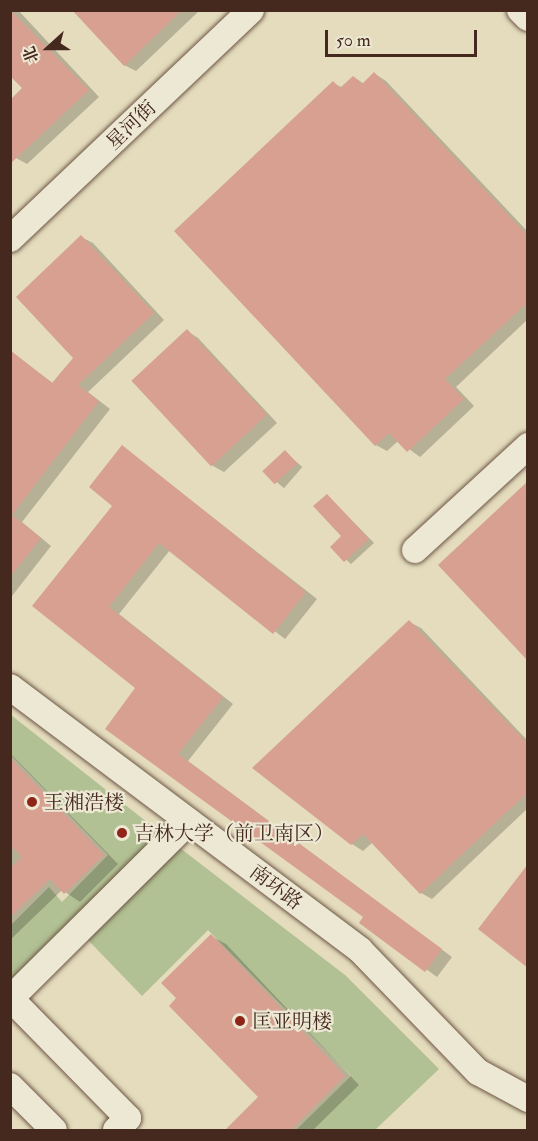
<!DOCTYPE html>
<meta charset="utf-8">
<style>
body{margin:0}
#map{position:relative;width:538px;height:1141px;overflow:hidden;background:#e4dcbd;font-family:"IM FELL Double Pica","Noto Serif SC",serif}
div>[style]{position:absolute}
.green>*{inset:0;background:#b1c193}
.shadow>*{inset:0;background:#0003;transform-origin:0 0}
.building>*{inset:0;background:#d7a090;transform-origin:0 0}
.roads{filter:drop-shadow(0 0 2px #6d5646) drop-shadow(0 0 2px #6d5646)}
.minor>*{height:26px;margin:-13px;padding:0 13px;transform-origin:13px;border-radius:13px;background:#ede8d4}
.dots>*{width:16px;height:16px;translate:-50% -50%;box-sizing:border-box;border:3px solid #ede8d4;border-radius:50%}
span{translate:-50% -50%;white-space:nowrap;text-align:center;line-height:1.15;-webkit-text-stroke:4.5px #ede8d4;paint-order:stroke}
.street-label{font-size:20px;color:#45291e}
.poi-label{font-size:20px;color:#45291e}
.left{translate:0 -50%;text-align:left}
.frame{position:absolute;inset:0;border:12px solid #45291e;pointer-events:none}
.north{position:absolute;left:18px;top:18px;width:60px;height:60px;-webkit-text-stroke:4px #ede8d4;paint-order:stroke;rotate:249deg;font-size:16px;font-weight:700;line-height:24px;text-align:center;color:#45291e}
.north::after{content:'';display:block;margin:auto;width:21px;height:27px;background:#45291e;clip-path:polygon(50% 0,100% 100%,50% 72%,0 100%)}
.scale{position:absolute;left:325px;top:30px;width:152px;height:27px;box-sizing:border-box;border:3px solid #45291e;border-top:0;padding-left:8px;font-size:18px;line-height:21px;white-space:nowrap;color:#45291e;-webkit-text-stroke:4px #ede8d4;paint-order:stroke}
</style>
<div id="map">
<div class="green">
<div style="clip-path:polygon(11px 715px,157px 830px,152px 846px,11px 985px,11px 925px,49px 887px,62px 902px,108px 855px,11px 755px)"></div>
<div style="clip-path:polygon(180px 848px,345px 975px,439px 1069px,375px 1130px,296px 1130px,351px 1076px,208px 930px,142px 996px,88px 940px)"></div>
</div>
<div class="shadow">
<div style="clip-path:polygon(10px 10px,18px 10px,99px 97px,27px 164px,16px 158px,24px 89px,10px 74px)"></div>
<div style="clip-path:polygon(74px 10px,200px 10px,136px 71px,124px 65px)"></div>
<div style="clip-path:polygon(375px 74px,386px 81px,528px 232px,528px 319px,456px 387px,474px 406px,420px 457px,398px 441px,387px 451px,376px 445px,333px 83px,343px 88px,354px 77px,364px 84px)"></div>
<div style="clip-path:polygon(81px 237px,93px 243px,164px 320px,88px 392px,110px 409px,22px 522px,51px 546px,12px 596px,10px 351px,54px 384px,75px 358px)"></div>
<div style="clip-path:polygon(187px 331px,198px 338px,277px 423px,224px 472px,213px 466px)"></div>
<div style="clip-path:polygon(123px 447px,317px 599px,285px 639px,170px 550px,119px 614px,233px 704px,188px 761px,452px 957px,437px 977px,361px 922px,365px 917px,108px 729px,137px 687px,34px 606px,114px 506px)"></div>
<div style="left:285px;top:452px;width:23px;height:28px;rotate:41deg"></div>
<div style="clip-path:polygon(327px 495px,374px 543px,351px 564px,332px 547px,343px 536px)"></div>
<div style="clip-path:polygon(409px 622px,421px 628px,528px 741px,528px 808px,432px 899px,421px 893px,373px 842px,363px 851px,352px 844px,255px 767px)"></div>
<div style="clip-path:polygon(10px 753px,118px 864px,80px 902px,62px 890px,10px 940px)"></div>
<div style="clip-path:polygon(211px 936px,226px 944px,359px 1085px,313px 1130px,226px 1130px,260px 1097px,179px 998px)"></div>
</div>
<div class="building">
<div style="clip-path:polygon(10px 10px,89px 90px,10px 164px,10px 100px,22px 88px,10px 76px)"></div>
<div style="clip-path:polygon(72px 10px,182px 10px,124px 66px)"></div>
<div style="clip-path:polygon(374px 72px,528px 236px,528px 302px,445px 379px,464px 399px,407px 452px,389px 433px,375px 446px,174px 231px,333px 81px,340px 88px,353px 76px,362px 84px)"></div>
<div style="clip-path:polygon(81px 235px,154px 313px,78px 385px,99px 401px,12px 515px,41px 538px,10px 577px,10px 350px,52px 383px,73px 358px,16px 297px)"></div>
<div style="left:187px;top:329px;width:117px;height:76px;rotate:47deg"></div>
<div style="clip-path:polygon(122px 445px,306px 592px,273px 634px,159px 543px,109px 607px,223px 697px,178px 754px,442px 949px,425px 972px,359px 923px,363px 917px,105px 729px,135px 688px,32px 606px,112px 506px,89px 487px)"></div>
<div style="left:285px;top:450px;width:18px;height:31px;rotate:47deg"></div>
<div style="clip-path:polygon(528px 481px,528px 661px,438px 565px)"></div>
<div style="clip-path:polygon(327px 494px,369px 539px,344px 562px,330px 547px,341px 536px,313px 506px)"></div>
<div style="clip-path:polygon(409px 620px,528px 744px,528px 792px,420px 894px,363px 834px,351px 845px,252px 768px)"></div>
<div style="clip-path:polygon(10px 758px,104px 855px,64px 894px,50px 879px,10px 917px,10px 868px,22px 857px,10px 845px)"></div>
<div style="clip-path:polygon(528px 864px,528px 968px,478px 929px)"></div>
<div style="clip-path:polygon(211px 934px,345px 1076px,290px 1131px,224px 1131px,258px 1097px,169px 1006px,176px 998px,161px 983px)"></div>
</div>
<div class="roads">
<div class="minor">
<div style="left:520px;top:10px;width:11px;rotate:45deg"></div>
<div style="left:10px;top:239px;width:332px;rotate:-43.5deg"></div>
<div style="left:415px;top:550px;width:154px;rotate:-42.6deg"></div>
<div style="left:10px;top:687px;width:438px;rotate:36.9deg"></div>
<div style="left:360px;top:950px;width:170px;rotate:46deg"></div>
<div style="left:478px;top:1072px;width:57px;rotate:28.4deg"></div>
<div style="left:10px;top:999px;width:252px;rotate:-44.8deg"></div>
<div style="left:11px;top:999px;width:167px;rotate:45.5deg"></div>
<div style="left:128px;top:1118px;width:17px;rotate:135deg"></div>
<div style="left:10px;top:1086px;width:62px;rotate:45deg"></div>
</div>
</div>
<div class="dots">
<div style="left:32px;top:802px;background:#8f2418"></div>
<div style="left:122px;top:833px;background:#8f2418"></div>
<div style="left:240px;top:1021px;background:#8f2418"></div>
</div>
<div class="street-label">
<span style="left:131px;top:125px;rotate:-44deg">星河街</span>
<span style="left:276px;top:887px;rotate:37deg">南环路</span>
</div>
<div class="poi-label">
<span class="left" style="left:44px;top:802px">王湘浩楼</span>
<span class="left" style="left:134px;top:833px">吉林大学（前卫南区）</span>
<span class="left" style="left:252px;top:1021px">匡亚明楼</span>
</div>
<div class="frame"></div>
<div class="north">北</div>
<div class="scale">50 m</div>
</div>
